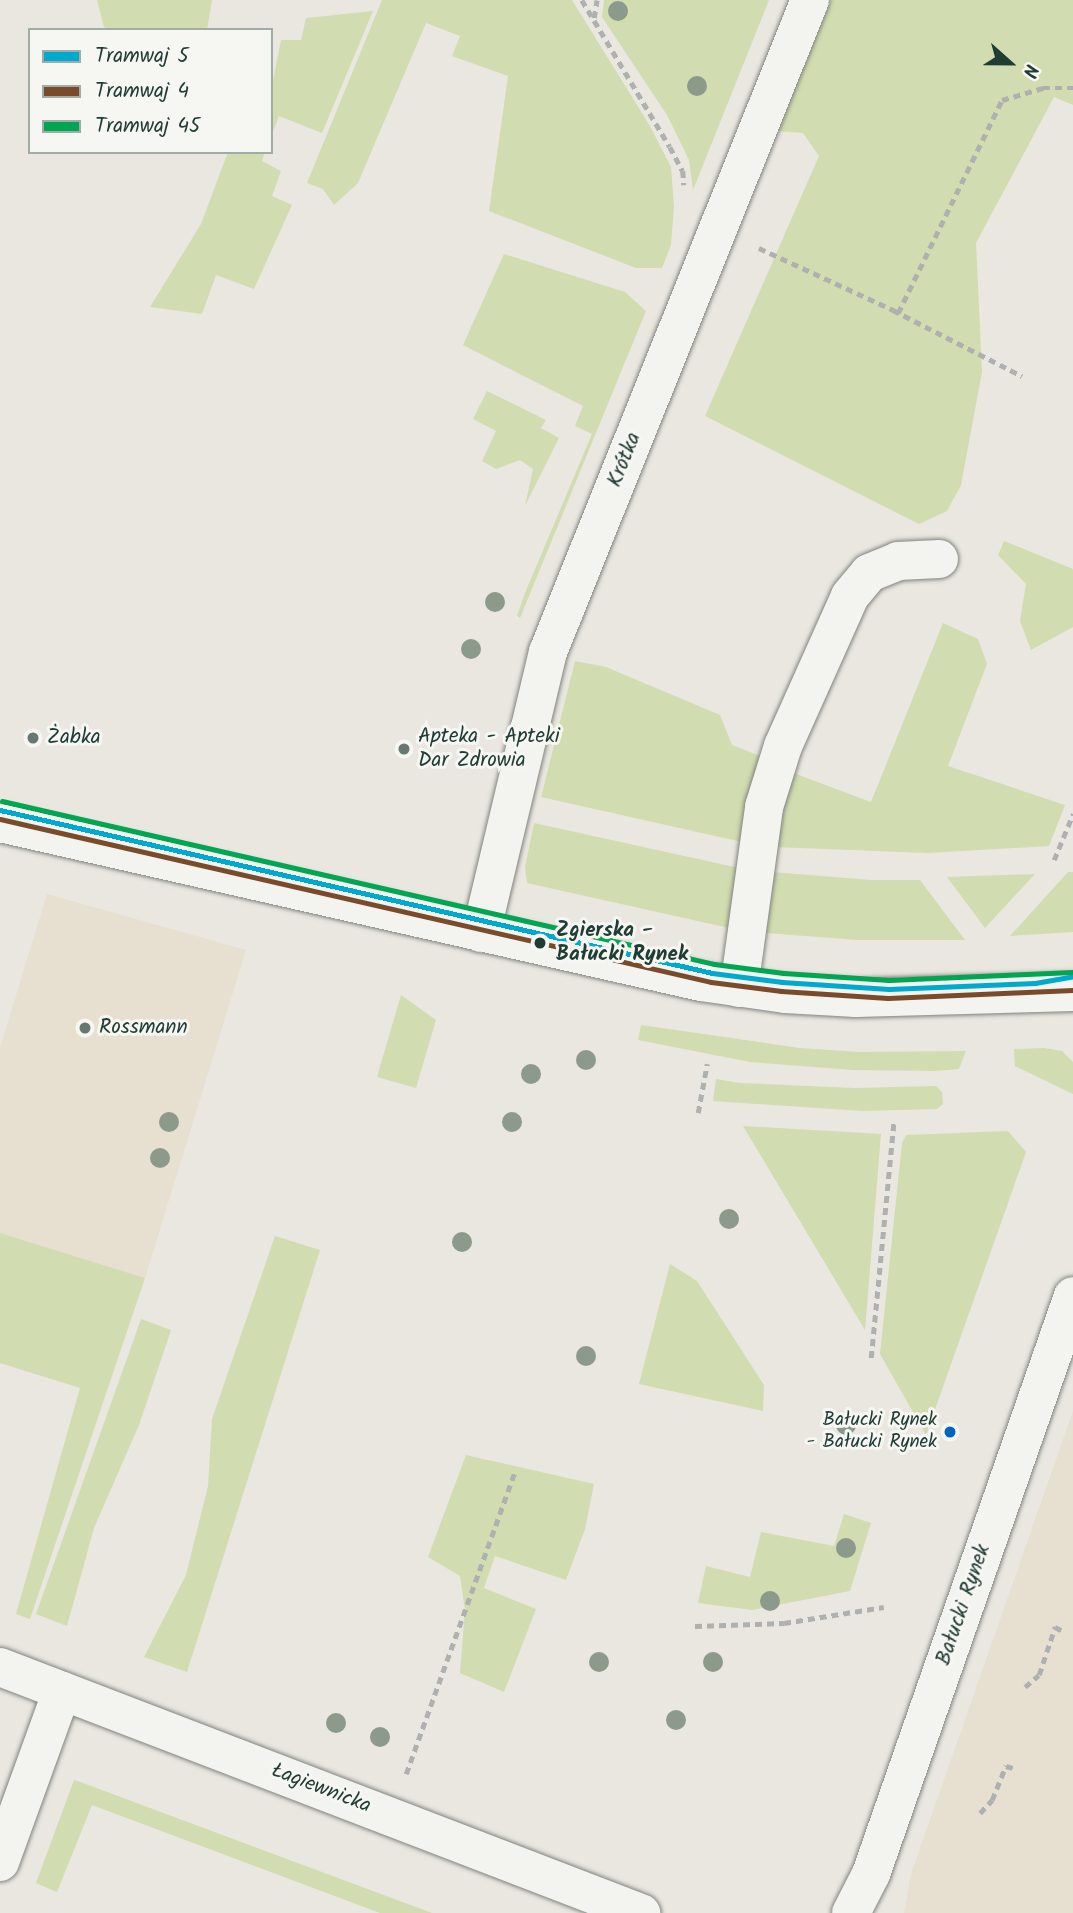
<!DOCTYPE html>
<meta charset="utf-8">
<style>
body{margin:0}
#map{position:relative;width:1073px;height:1913px;overflow:hidden;background:#eae7e0;font-family:Kalam,sans-serif}
div>[style]{position:absolute}
.built>*{inset:0;background:#e7dfcf}
.green>*{inset:0;background:#d1dcb0}
.path>*{height:4.5px;margin-top:-2.25px;transform-origin:0;background:repeating-linear-gradient(90deg,#aeb1af 0 7px,transparent 0 12px)}
.roads{filter:drop-shadow(0 0 2px #80847f) drop-shadow(0 0 2px #80847f)}
.minor>*{height:38px;margin:-19px;padding:0 19px;transform-origin:19px;border-radius:19px;background:#f3f3f0}
.tram-1>*{height:5px;margin:-2.5px;padding:0 2.5px;transform-origin:2.5px;border-radius:2.5px;background:#00a9ce}
.tram-2>*{height:5px;margin:-2.5px;padding:0 2.5px;transform-origin:2.5px;border-radius:2.5px;background:#7a4b2a}
.tram-3>*{height:5px;margin:-2.5px;padding:0 2.5px;transform-origin:2.5px;border-radius:2.5px;background:#00a651}
.trees>*{width:20px;height:20px;margin:-10px;border-radius:50%;background:#8c9a8b}
.dots>*{width:19px;height:19px;translate:-50% -50%;box-sizing:border-box;border:4px solid #f6f6f2;border-radius:50%}
span{translate:-50% -50%;white-space:nowrap;text-align:center;line-height:1.15;-webkit-text-stroke:6px #f6f6f2;paint-order:stroke}
.bus-label{font-size:19px;color:#1f3d34}
.right{translate:-100% -50%;text-align:right}
.street-label{font-size:21px;color:#1f3d34}
.poi-label{font-size:21px;color:#1f3d34}
.left{translate:0 -50%;text-align:left}
.stop-label{font-size:21px;color:#1f3d34;font-weight:700}
.legend{position:absolute;left:28px;top:28px;width:245px;height:126px;box-sizing:border-box;background:#f6f6f2;border:2px solid #a0aca6;margin:0;padding:9px 12px;list-style:none;font-size:21px;color:#1f3d34}
.legend li{display:flex;align-items:center;gap:14px;height:35px}
.legend b{width:35px;border:2px solid #a0aca6}
.north{position:absolute;left:975px;top:28px;width:70px;height:70px;-webkit-text-stroke:5px #f6f6f2;paint-order:stroke;rotate:111deg;font-size:19px;font-weight:700;line-height:28px;text-align:center;color:#1f3d34}
.north::after{content:'';display:block;margin:auto;width:24px;height:32px;background:#1f3d34;clip-path:polygon(50% 0,100% 100%,50% 72%,0 100%)}
</style>
<div id="map">
<div class="built">
<div style="clip-path:polygon(47px 894px,246px 950px,145px 1278px,0 1233px,0 1048px)"></div>
<div style="clip-path:polygon(1073px 1411px,1073px 1913px,904px 1913px,911px 1874px)"></div>
</div>
<div class="green">
<div style="clip-path:polygon(97px 0,212px 0,207px 30px,109px 30px,104px 27px)"></div>
<div style="clip-path:polygon(382px 0,572px 0,650px 126px,671px 167px,674px 206px,671px 245px,662px 268px,636px 268px,489px 211px,508px 76px,452px 56px,460px 36px,426px 23px,358px 183px,334px 205px,323px 189px,307px 183px)"></div>
<div style="clip-path:polygon(604px 0,769px 0,693px 190px,689px 160px,667px 115px,602px 17px)"></div>
<div style="clip-path:polygon(831px 0,1073px 0,1073px 105px,1054px 97px,976px 243px,982px 372px,961px 485px,947px 511px,919px 524px,705px 416px,819px 156px,803px 133px,777px 131px)"></div>
<div style="clip-path:polygon(373px 11px,322px 133px,279px 116px,271px 136px,271px 90px,281px 40px,301px 40px,306px 18px)"></div>
<div style="clip-path:polygon(228px 152px,265px 152px,262px 161px,281px 171px,272px 196px,292px 205px,254px 289px,216px 275px,202px 314px,150px 307px,201px 224px)"></div>
<div style="clip-path:polygon(504px 254px,625px 292px,646px 311px,520px 618px,517px 616px,525px 593px,592px 434px,575px 426px,583px 406px,463px 345px)"></div>
<div style="clip-path:polygon(487px 391px,546px 420px,541px 428px,559px 438px,525px 506px,533px 469px,520px 460px,496px 469px,482px 461px,496px 431px,473px 419px)"></div>
<div style="clip-path:polygon(1004px 541px,1073px 569px,1073px 627px,1031px 650px,1020px 621px,1026px 584px,998px 555px)"></div>
<div style="clip-path:polygon(943px 623px,978px 639px,987px 664px,948px 766px,1065px 805px,1049px 846px,928px 853px,774px 847px,788px 771px,871px 802px)"></div>
<div style="clip-path:polygon(575px 661px,606px 667px,720px 715px,732px 745px,760px 756px,742px 842px,541px 797px)"></div>
<div style="clip-path:polygon(534px 823px,739px 868px,729px 928px,527px 883px,525px 867px)"></div>
<div style="clip-path:polygon(771px 872px,871px 880px,920px 880px,965px 940px,858px 940px,766px 933px)"></div>
<div style="clip-path:polygon(1068px 872px,1073px 872px,1073px 932px,1010px 936px)"></div>
<div style="clip-path:polygon(1035px 874px,985px 928px,947px 877px)"></div>
<div style="clip-path:polygon(401px 995px,436px 1020px,416px 1088px,377px 1077px)"></div>
<div style="clip-path:polygon(641px 1025px,800px 1048px,860px 1052px,966px 1051px,959px 1069px,935px 1071px,853px 1070px,750px 1062px,638px 1040px)"></div>
<div style="clip-path:polygon(1044px 1048px,1062px 1051px,1073px 1062px,1073px 1094px,1015px 1066px,1014px 1049px)"></div>
<div style="clip-path:polygon(716px 1079px,739px 1083px,855px 1088px,936px 1086px,942px 1092px,943px 1104px,937px 1109px,863px 1111px,713px 1101px)"></div>
<div style="clip-path:polygon(743px 1126px,881px 1134px,865px 1330px)"></div>
<div style="clip-path:polygon(1008px 1131px,1026px 1152px,926px 1435px,880px 1354px,902px 1143px,906px 1135px)"></div>
<div style="clip-path:polygon(0 1233px,145px 1278px,30px 1619px,16px 1614px,80px 1388px,0 1363px)"></div>
<div style="clip-path:polygon(275px 1236px,320px 1250px,187px 1672px,144px 1657px,186px 1575px,208px 1486px,212px 1419px)"></div>
<div style="clip-path:polygon(670px 1264px,697px 1281px,764px 1385px,763px 1411px,639px 1384px)"></div>
<div style="clip-path:polygon(141px 1319px,171px 1330px,139px 1425px,94px 1528px,67px 1626px,36px 1614px)"></div>
<div style="clip-path:polygon(466px 1455px,594px 1484px,585px 1529px,566px 1580px,495px 1556px,484px 1588px,536px 1609px,504px 1692px,460px 1673px,465px 1610px,460px 1576px,428px 1557px)"></div>
<div style="clip-path:polygon(844px 1514px,871px 1523px,850px 1591px,752px 1610px,698px 1603px,706px 1566px,750px 1577px,761px 1532px,834px 1546px)"></div>
<div style="clip-path:polygon(74px 1780px,75px 1780px,432px 1913px,380px 1913px,92px 1805px,57px 1892px,36px 1883px)"></div>
</div>
<div class="path">
<div style="left:582px;top:0;width:171px;rotate:59.1deg"></div>
<div style="left:670px;top:147px;width:27px;rotate:62deg"></div>
<div style="left:683px;top:171px;width:14px;rotate:86deg"></div>
<div style="left:594px;top:18px;width:18px;rotate:-81deg"></div>
<div style="left:759px;top:248px;width:148px;rotate:24.8deg"></div>
<div style="left:893px;top:310px;width:145px;rotate:27.1deg"></div>
<div style="left:898px;top:313px;width:237px;rotate:-64deg"></div>
<div style="left:1002px;top:100px;width:43px;rotate:-16.3deg"></div>
<div style="left:1043px;top:88px;width:30px"></div>
<div style="left:1054px;top:860px;width:50px;rotate:-67.6deg"></div>
<div style="left:698px;top:1113px;width:50px;rotate:-79.6deg"></div>
<div style="left:871px;top:1358px;width:238px;rotate:-84.5deg"></div>
<div style="left:695px;top:1626px;width:89px;rotate:-1.9deg"></div>
<div style="left:784px;top:1623px;width:101px;rotate:-9.1deg"></div>
<div style="left:1025px;top:1687px;width:18px;rotate:-41deg"></div>
<div style="left:1039px;top:1675px;width:51px;rotate:-71.6deg"></div>
<div style="left:1055px;top:1627px;width:9px;rotate:27deg"></div>
<div style="left:406px;top:1774px;width:321px;rotate:-70.2deg"></div>
<div style="left:980px;top:1813px;width:18px;rotate:-47deg"></div>
<div style="left:992px;top:1800px;width:37px;rotate:-68deg"></div>
<div style="left:1006px;top:1766px;width:7px;rotate:16deg"></div>
</div>
<div class="roads">
<div class="minor">
<div style="left:0;top:823px;width:719px;rotate:12.78deg"></div>
<div style="left:701px;top:982px;width:85px;rotate:8.1deg"></div>
<div style="left:785px;top:994px;width:71px;rotate:3.2deg"></div>
<div style="left:856px;top:998px;width:217px;rotate:-1.6deg"></div>
<div style="left:481px;top:933px;width:289px;rotate:-76.6deg"></div>
<div style="left:548px;top:652px;width:703px;rotate:-68.11deg"></div>
<div style="left:739px;top:988px;width:183px;rotate:-82.1deg"></div>
<div style="left:764px;top:807px;width:64px;rotate:-72.7deg"></div>
<div style="left:783px;top:746px;width:164px;rotate:-65.9deg"></div>
<div style="left:850px;top:596px;width:30px;rotate:-50deg"></div>
<div style="left:869px;top:573px;width:31px;rotate:-22deg"></div>
<div style="left:898px;top:561px;width:41px;rotate:-2.8deg"></div>
<div style="left:0;top:1667px;width:687px;rotate:21deg"></div>
<div style="left:0;top:1862px;width:182px;rotate:-70.1deg"></div>
<div style="left:851px;top:1913px;width:44px;rotate:-62.9deg"></div>
<div style="left:871px;top:1874px;width:612px;rotate:-70.74deg"></div>
</div>
</div>
<div class="tram-1">
<div style="left:0;top:810px;width:730px;rotate:12.89deg"></div>
<div style="left:712px;top:973px;width:71px;rotate:7.3deg"></div>
<div style="left:782px;top:982px;width:107px;rotate:3.7deg"></div>
<div style="left:889px;top:989px;width:146px;rotate:-2.4deg"></div>
<div style="left:1035px;top:983px;width:39px;rotate:-10deg"></div>
</div>
<div class="tram-2">
<div style="left:0;top:819px;width:729px;rotate:12.91deg"></div>
<div style="left:711px;top:982px;width:71px;rotate:7.3deg"></div>
<div style="left:781px;top:991px;width:107px;rotate:3.7deg"></div>
<div style="left:888px;top:998px;width:185px;rotate:-2.5deg"></div>
</div>
<div class="tram-3">
<div style="left:2px;top:801px;width:730px;rotate:12.89deg"></div>
<div style="left:714px;top:964px;width:70px;rotate:7.4deg"></div>
<div style="left:783px;top:973px;width:106px;rotate:3.8deg"></div>
<div style="left:889px;top:980px;width:184px;rotate:-2.5deg"></div>
</div>
<div class="trees">
<div style="left:618px;top:11px"></div>
<div style="left:697px;top:86px"></div>
<div style="left:495px;top:602px"></div>
<div style="left:471px;top:649px"></div>
<div style="left:586px;top:1060px"></div>
<div style="left:531px;top:1074px"></div>
<div style="left:169px;top:1122px"></div>
<div style="left:512px;top:1122px"></div>
<div style="left:160px;top:1158px"></div>
<div style="left:729px;top:1219px"></div>
<div style="left:462px;top:1242px"></div>
<div style="left:586px;top:1356px"></div>
<div style="left:846px;top:1425px"></div>
<div style="left:846px;top:1548px"></div>
<div style="left:770px;top:1601px"></div>
<div style="left:599px;top:1662px"></div>
<div style="left:713px;top:1662px"></div>
<div style="left:676px;top:1720px"></div>
<div style="left:336px;top:1723px"></div>
<div style="left:380px;top:1737px"></div>
</div>
<div class="dots">
<div style="left:33px;top:738px;background:#667870"></div>
<div style="left:404px;top:749px;background:#667870"></div>
<div style="left:540px;top:943px;background:#1f3d34"></div>
<div style="left:85px;top:1028px;background:#667870"></div>
<div style="left:950px;top:1432px;background:#0065bd"></div>
</div>
<div class="bus-label">
<span class="right" style="left:937px;top:1432px">Bałucki Rynek<br>- Bałucki Rynek</span>
</div>
<div class="street-label">
<span style="left:625px;top:460px;rotate:-68deg">Krótka</span>
<span style="left:964px;top:1605px;rotate:-71deg">Bałucki Rynek</span>
<span style="left:321px;top:1789px;rotate:21deg">Łagiewnicka</span>
</div>
<div class="poi-label">
<span class="left" style="left:418px;top:749px">Apteka - Apteki<br>Dar Zdrowia</span>
<span class="left" style="left:47px;top:738px">Żabka</span>
<span class="left" style="left:99px;top:1028px">Rossmann</span>
</div>
<div class="stop-label">
<span class="left" style="left:556px;top:943px">Zgierska -<br>Bałucki Rynek</span>
</div>
<ul class="legend">
<li><b style="height:9px;background:#00a9ce"></b>Tramwaj 5</li>
<li><b style="height:9px;background:#7a4b2a"></b>Tramwaj 4</li>
<li><b style="height:9px;background:#00a651"></b>Tramwaj 45</li>
</ul>
<div class="north">N</div>
</div>
